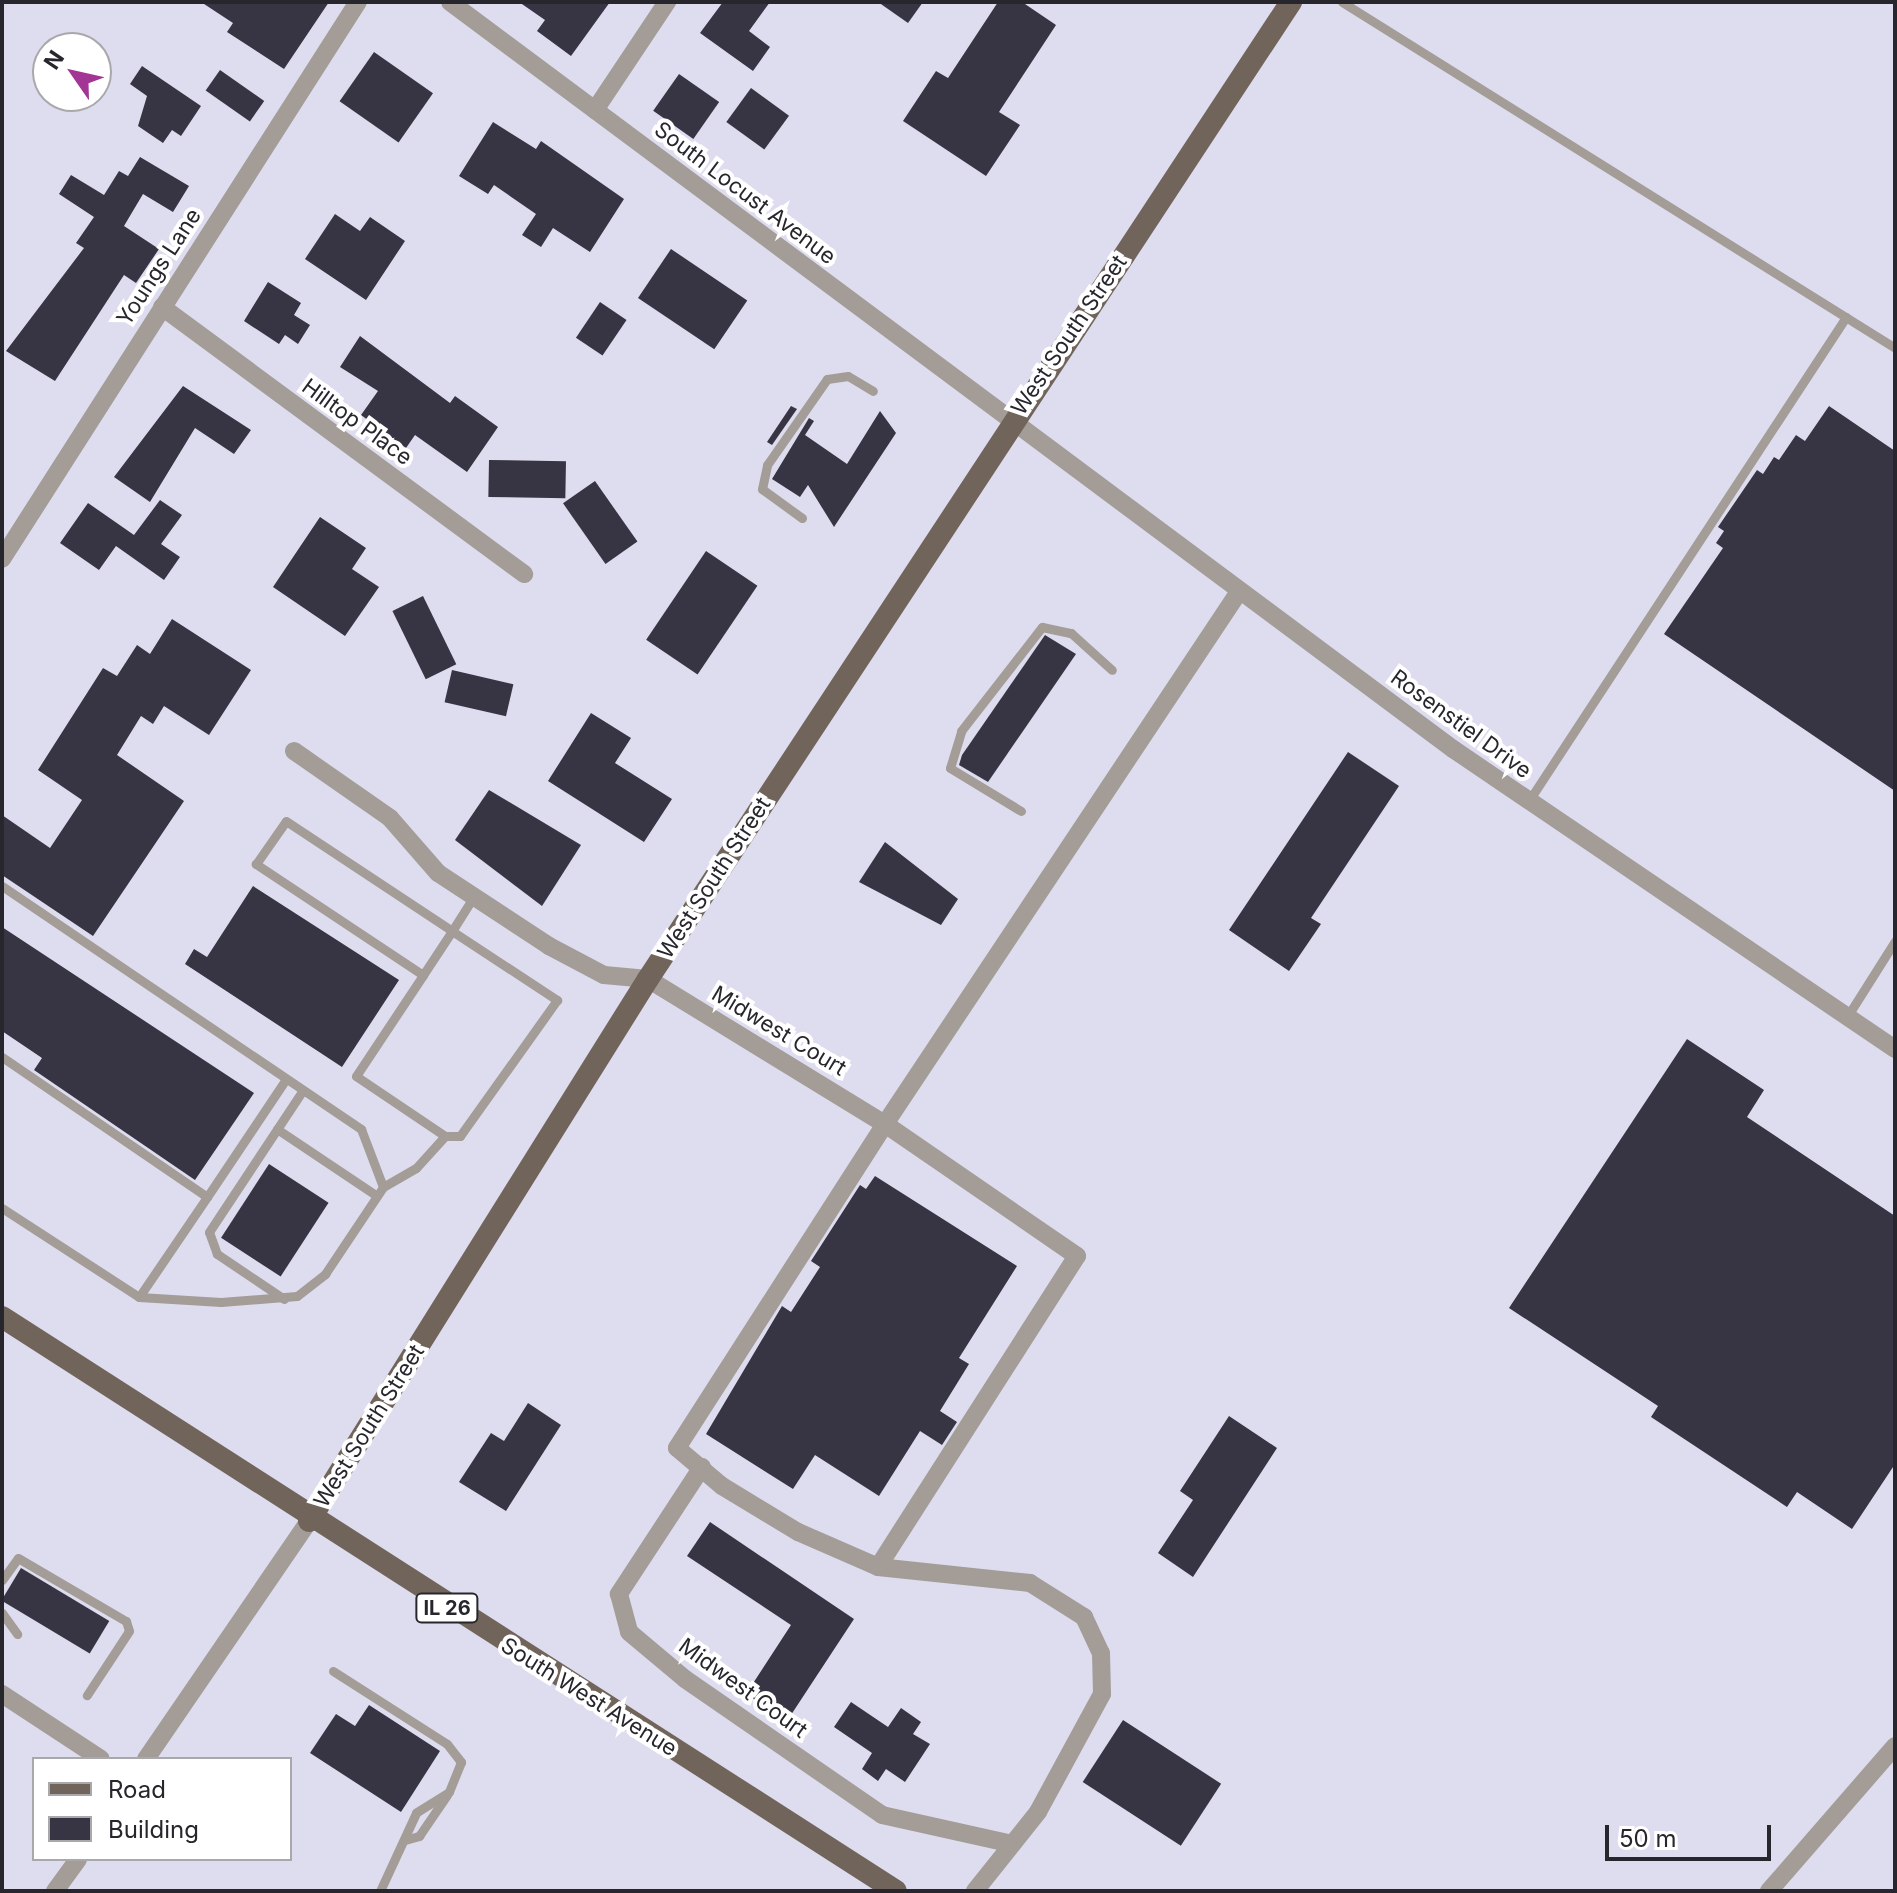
<!DOCTYPE html>
<style>
body{margin:0}
#map{position:relative;width:1897px;height:1893px;overflow:hidden;background:#dedcef;font-family:Inter,sans-serif}
div>[style]{position:absolute}
.building>*{inset:0;background:#373543;transform-origin:0 0}
.service>*{height:9px;margin:-4.5px;padding:0 4.5px;transform-origin:4.5px;border-radius:4.5px;background:#a39c97}
.minor>*{height:18px;margin:-9px;padding:0 9px;transform-origin:9px;border-radius:9px;background:#a39c97}
.primary>*{height:22px;margin:-11px;padding:0 11px;transform-origin:11px;border-radius:11px;background:#71655b}
span{translate:-50% -50%;white-space:nowrap;text-align:center;line-height:1.15;-webkit-text-stroke:8px #fff;paint-order:stroke}
.shield-label span{padding:2px 6px;background:#fff;border:2px solid;border-radius:6px;-webkit-text-stroke-width:0}
.shield-label{font-size:20px;color:#27262d;font-weight:700}
.street-label{font-size:22px;color:#27262d}
.frame{position:absolute;inset:0;border:4px solid #27262d;pointer-events:none}
.legend{position:absolute;left:32px;top:1757px;width:260px;height:104px;box-sizing:border-box;background:#fff;border:2px solid #a9a8ab;margin:0;padding:10px 14px;list-style:none;font-size:24px;color:#27262d}
.legend li{display:flex;align-items:center;gap:16px;height:40px}
.legend b{width:40px;border:2px solid #a9a8ab}
.north{position:absolute;left:32px;top:32px;width:80px;height:80px;box-sizing:border-box;background:#fff;border:2px solid #a9a8ab;border-radius:50%;rotate:304deg;font-size:22px;font-weight:700;line-height:32px;text-align:center;color:#27262d}
.north::after{content:'';display:block;margin:auto;width:28px;height:36px;background:#a33695;clip-path:polygon(50% 0,100% 100%,50% 72%,0 100%)}
.scale{position:absolute;left:1605px;top:1825px;width:166px;height:36px;box-sizing:border-box;border:4px solid #27262d;border-top:0;padding-left:10px;font-size:24px;line-height:28px;white-space:nowrap;color:#27262d;-webkit-text-stroke:6px #fff;paint-order:stroke}
</style>
<div id="map">
<div class="building">
<div style="clip-path:polygon(201px 2px,329px 2px,284px 69px,227px 32px,233px 23px)"></div>
<div style="clip-path:polygon(519px 2px,610px 2px,571px 56px,537px 31px,545px 20px)"></div>
<div style="clip-path:polygon(723px 2px,770px 2px,749px 31px,770px 47px,753px 71px,700px 33px)"></div>
<div style="clip-path:polygon(878px 2px,923px 2px,908px 23px)"></div>
<div style="clip-path:polygon(998px 2px,1022px 2px,1056px 25px,999px 112px,1020px 125px,986px 176px,903px 121px,936px 71px,948px 78px)"></div>
<div style="left:374px;top:52px;width:72px;height:60px;rotate:35deg"></div>
<div style="clip-path:polygon(142px 66px,201px 106px,181px 136px,172px 130px,163px 143px,138px 126px,147px 96px,130px 84px)"></div>
<div style="left:220px;top:70px;width:54px;height:25px;rotate:35deg"></div>
<div style="left:679px;top:74px;width:49px;height:45px;rotate:35deg"></div>
<div style="left:751px;top:88px;width:47px;height:42px;rotate:36deg"></div>
<div style="clip-path:polygon(493px 122px,536px 149px,541px 141px,624px 199px,590px 252px,553px 228px,541px 247px,522px 235px,536px 214px,494px 185px,488px 194px,459px 176px)"></div>
<div style="clip-path:polygon(140px 157px,189px 186px,173px 212px,143px 194px,124px 226px,159px 249px,136px 283px,124px 275px,55px 381px,6px 351px,84px 248px,76px 243px,94px 217px,59px 194px,71px 175px,104px 195px,119px 171px,128px 176px)"></div>
<div style="clip-path:polygon(335px 214px,360px 231px,370px 217px,405px 241px,366px 300px,305px 259px)"></div>
<div style="left:671px;top:249px;width:92px;height:59px;rotate:34deg"></div>
<div style="clip-path:polygon(268px 282px,301px 303px,294px 315px,310px 325px,298px 344px,285px 335px,279px 344px,244px 321px)"></div>
<div style="left:600px;top:302px;width:32px;height:43px;rotate:34deg"></div>
<div style="clip-path:polygon(360px 336px,450px 403px,455px 396px,498px 427px,467px 472px,415px 435px,406px 448px,361px 415px,378px 391px,340px 367px)"></div>
<div style="clip-path:polygon(183px 386px,251px 430px,234px 454px,195px 428px,150px 502px,114px 477px)"></div>
<div style="clip-path:polygon(791px 406px,797px 409px,772px 445px,767px 442px)"></div>
<div style="clip-path:polygon(1829px 406px,1895px 451px,1895px 791px,1664px 634px,1723px 548px,1716px 543px,1724px 531px,1718px 527px,1757px 470px,1763px 474px,1774px 457px,1779px 460px,1796px 435px,1805px 441px)"></div>
<div style="clip-path:polygon(880px 411px,896px 433px,834px 527px,808px 485px,800px 497px,772px 479px,809px 418px,814px 421px,805px 435px,847px 464px)"></div>
<div style="left:489px;top:460px;width:77px;height:37px;rotate:1deg"></div>
<div style="left:595px;top:481px;width:74px;height:39px;rotate:55deg"></div>
<div style="clip-path:polygon(160px 500px,182px 515px,161px 544px,180px 557px,164px 580px,116px 546px,99px 570px,60px 543px,88px 503px,134px 535px)"></div>
<div style="clip-path:polygon(320px 517px,366px 548px,352px 569px,379px 587px,345px 636px,273px 587px)"></div>
<div style="left:706px;top:551px;width:62px;height:107px;rotate:34deg"></div>
<div style="left:423px;top:596px;width:76px;height:34px;rotate:64deg"></div>
<div style="clip-path:polygon(172px 619px,251px 670px,209px 735px,164px 706px,153px 724px,141px 716px,117px 755px,184px 801px,93px 936px,2px 875px,2px 815px,50px 848px,82px 800px,38px 770px,103px 668px,117px 676px,137px 645px,150px 654px)"></div>
<div style="clip-path:polygon(1045px 635px,1076px 654px,988px 782px,959px 765px,962px 755px)"></div>
<div style="left:452px;top:670px;width:63px;height:33px;rotate:13deg"></div>
<div style="clip-path:polygon(591px 713px,631px 738px,615px 763px,672px 799px,644px 842px,548px 781px)"></div>
<div style="clip-path:polygon(1348px 752px,1399px 786px,1311px 918px,1321px 924px,1289px 971px,1229px 930px)"></div>
<div style="clip-path:polygon(489px 790px,581px 845px,542px 906px,455px 840px)"></div>
<div style="clip-path:polygon(885px 842px,958px 899px,941px 925px,859px 882px)"></div>
<div style="clip-path:polygon(253px 886px,399px 980px,342px 1067px,185px 964px,194px 949px,207px 957px)"></div>
<div style="clip-path:polygon(2px 927px,254px 1093px,195px 1180px,34px 1070px,42px 1058px,2px 1031px)"></div>
<div style="clip-path:polygon(1687px 1039px,1764px 1090px,1747px 1117px,1895px 1216px,1895px 1464px,1852px 1529px,1797px 1492px,1787px 1507px,1651px 1417px,1658px 1406px,1509px 1308px)"></div>
<div style="left:269px;top:1164px;width:71px;height:88px;rotate:33deg"></div>
<div style="clip-path:polygon(875px 1176px,1017px 1266px,959px 1358px,969px 1364px,940px 1411px,957px 1422px,942px 1445px,920px 1431px,879px 1496px,815px 1455px,793px 1489px,706px 1434px,782px 1306px,791px 1312px,820px 1267px,811px 1261px,860px 1185px,866px 1189px)"></div>
<div style="clip-path:polygon(528px 1403px,561px 1425px,506px 1511px,459px 1482px,491px 1433px,504px 1441px)"></div>
<div style="clip-path:polygon(1229px 1416px,1277px 1448px,1193px 1577px,1158px 1553px,1193px 1500px,1180px 1491px)"></div>
<div style="clip-path:polygon(710px 1522px,854px 1619px,787px 1721px,746px 1694px,791px 1625px,687px 1556px)"></div>
<div style="left:21px;top:1568px;width:103px;height:38px;rotate:31deg"></div>
<div style="clip-path:polygon(851px 1702px,888px 1727px,901px 1708px,921px 1722px,913px 1734px,930px 1744px,905px 1782px,886px 1769px,878px 1781px,862px 1769px,872px 1753px,834px 1727px)"></div>
<div style="clip-path:polygon(369px 1705px,440px 1751px,401px 1812px,310px 1753px,336px 1714px,355px 1726px)"></div>
<div style="left:1123px;top:1720px;width:117px;height:74px;rotate:33deg"></div>
</div>
<div class="service">
<div style="left:1342px;top:2px;width:652px;rotate:32.03deg"></div>
<div style="left:802px;top:518px;width:49px;rotate:-144.1deg"></div>
<div style="left:762px;top:489px;width:25px;rotate:-78deg"></div>
<div style="left:767px;top:465px;width:105px;rotate:-55.1deg"></div>
<div style="left:827px;top:379px;width:21px;rotate:-8deg"></div>
<div style="left:848px;top:376px;width:29px;rotate:31deg"></div>
<div style="left:1528px;top:802px;width:580px;rotate:-56.75deg"></div>
<div style="left:1021px;top:811px;width:83px;rotate:-148.8deg"></div>
<div style="left:950px;top:768px;width:39px;rotate:-73deg"></div>
<div style="left:961px;top:731px;width:132px;rotate:-52.1deg"></div>
<div style="left:1042px;top:627px;width:30px;rotate:12deg"></div>
<div style="left:1071px;top:633px;width:55px;rotate:42.1deg"></div>
<div style="left:2px;top:886px;width:434px;rotate:34.1deg"></div>
<div style="left:361px;top:1129px;width:62px;rotate:69.2deg"></div>
<div style="left:423px;top:975px;width:53px;rotate:-56.6deg"></div>
<div style="left:452px;top:931px;width:126px;rotate:33.3deg"></div>
<div style="left:557px;top:1000px;width:167px;rotate:125.5deg"></div>
<div style="left:460px;top:1136px;width:15px;rotate:180deg"></div>
<div style="left:445px;top:1136px;width:107px;rotate:-146deg"></div>
<div style="left:356px;top:1076px;width:121px;rotate:-56.4deg"></div>
<div style="left:423px;top:975px;width:201px;rotate:-146.4deg"></div>
<div style="left:256px;top:864px;width:52px;rotate:-55.1deg"></div>
<div style="left:286px;top:821px;width:199px;rotate:33.5deg"></div>
<div style="left:452px;top:931px;width:41px;rotate:-57.8deg"></div>
<div style="left:1847px;top:1017px;width:90px;rotate:-57.7deg"></div>
<div style="left:2px;top:1057px;width:248px;rotate:34.3deg"></div>
<div style="left:207px;top:1197px;width:121px;rotate:124.2deg"></div>
<div style="left:139px;top:1297px;width:163px;rotate:-147deg"></div>
<div style="left:277px;top:1129px;width:120px;rotate:33.8deg"></div>
<div style="left:207px;top:1197px;width:142px;rotate:-56.2deg"></div>
<div style="left:139px;top:1297px;width:82px;rotate:3.5deg"></div>
<div style="left:221px;top:1302px;width:76px;rotate:-4.5deg"></div>
<div style="left:297px;top:1296px;width:36px;rotate:-38deg"></div>
<div style="left:325px;top:1274px;width:105px;rotate:-56.3deg"></div>
<div style="left:383px;top:1187px;width:38px;rotate:-30deg"></div>
<div style="left:416px;top:1168px;width:43px;rotate:-47.8deg"></div>
<div style="left:284px;top:1299px;width:81px;rotate:-146.1deg"></div>
<div style="left:217px;top:1254px;width:23px;rotate:-110deg"></div>
<div style="left:209px;top:1232px;width:170px;rotate:-56.5deg"></div>
<div style="left:2px;top:1580px;width:27px;rotate:-54deg"></div>
<div style="left:18px;top:1558px;width:125px;rotate:30.3deg"></div>
<div style="left:126px;top:1621px;width:10px;rotate:73deg"></div>
<div style="left:129px;top:1631px;width:77px;rotate:123.3deg"></div>
<div style="left:2px;top:1613px;width:26px;rotate:54deg"></div>
<div style="left:333px;top:1671px;width:135px;rotate:32.6deg"></div>
<div style="left:447px;top:1744px;width:23px;rotate:52deg"></div>
<div style="left:461px;top:1762px;width:32px;rotate:112deg"></div>
<div style="left:449px;top:1792px;width:39px;rotate:148deg"></div>
<div style="left:416px;top:1813px;width:86px;rotate:114.8deg"></div>
<div style="left:405px;top:1840px;width:15px;rotate:-16deg"></div>
<div style="left:419px;top:1836px;width:50px;rotate:-55.7deg"></div>
</div>
<div class="minor">
<div style="left:450px;top:2px;width:1251px;rotate:36.68deg"></div>
<div style="left:1453px;top:749px;width:534px;rotate:34.17deg"></div>
<div style="left:595px;top:110px;width:130px;rotate:-56.3deg"></div>
<div style="left:162px;top:307px;width:450px;rotate:36.4deg"></div>
<div style="left:2px;top:559px;width:661px;rotate:-57.42deg"></div>
<div style="left:294px;top:751px;width:117px;rotate:34.9deg"></div>
<div style="left:390px;top:818px;width:73px;rotate:48.9deg"></div>
<div style="left:438px;top:873px;width:133px;rotate:33.3deg"></div>
<div style="left:549px;top:946px;width:62px;rotate:27.8deg"></div>
<div style="left:604px;top:975px;width:44px;rotate:5.2deg"></div>
<div style="left:648px;top:979px;width:278px;rotate:31.5deg"></div>
<div style="left:885px;top:1124px;width:385px;rotate:122.7deg"></div>
<div style="left:677px;top:1448px;width:59px;rotate:40.2deg"></div>
<div style="left:722px;top:1486px;width:89px;rotate:31.2deg"></div>
<div style="left:798px;top:1532px;width:87px;rotate:23.6deg"></div>
<div style="left:878px;top:1567px;width:153px;rotate:6deg"></div>
<div style="left:1030px;top:1583px;width:64px;rotate:32.2deg"></div>
<div style="left:1084px;top:1617px;width:40px;rotate:65deg"></div>
<div style="left:1101px;top:1653px;width:41px;rotate:88.6deg"></div>
<div style="left:1102px;top:1694px;width:134px;rotate:118.5deg"></div>
<div style="left:1038px;top:1812px;width:101px;rotate:128.6deg"></div>
<div style="left:702px;top:1467px;width:152px;rotate:123.2deg"></div>
<div style="left:619px;top:1594px;width:39px;rotate:75deg"></div>
<div style="left:629px;top:1632px;width:73px;rotate:40deg"></div>
<div style="left:685px;top:1679px;width:239px;rotate:34.6deg"></div>
<div style="left:882px;top:1815px;width:129px;rotate:12.5deg"></div>
<div style="left:878px;top:1567px;width:369px;rotate:-57.4deg"></div>
<div style="left:1077px;top:1256px;width:233px;rotate:-145.5deg"></div>
<div style="left:885px;top:1124px;width:638px;rotate:-56.38deg"></div>
<div style="left:2px;top:1694px;width:118px;rotate:33.3deg"></div>
<div style="left:146px;top:1759px;width:288px;rotate:-55.6deg"></div>
<div style="left:55px;top:1891px;width:39px;rotate:-54deg"></div>
<div style="left:1769px;top:1891px;width:192px;rotate:-49deg"></div>
</div>
<div class="primary">
<div style="left:2px;top:1317px;width:1062px;rotate:32.7deg"></div>
<div style="left:309px;top:1521px;width:639px;rotate:-57.98deg"></div>
<div style="left:648px;top:979px;width:1170px;rotate:-56.65deg"></div>
</div>
<div class="shield-label">
<span style="left:447px;top:1608px">IL 26</span>
</div>
<div class="street-label">
<span style="left:745px;top:193px;rotate:37deg">South Locust Avenue</span>
<span style="left:159px;top:267px;rotate:-57deg">Youngs Lane</span>
<span style="left:1069px;top:335px;rotate:-56deg">West South Street</span>
<span style="left:357px;top:422px;rotate:36deg">Hilltop Place</span>
<span style="left:1461px;top:724px;rotate:36deg">Rosenstiel Drive</span>
<span style="left:714px;top:878px;rotate:-57deg">West South Street</span>
<span style="left:779px;top:1031px;rotate:31deg">Midwest Court</span>
<span style="left:369px;top:1426px;rotate:-58deg">West South Street</span>
<span style="left:743px;top:1688px;rotate:36deg">Midwest Court</span>
<span style="left:589px;top:1697px;rotate:32deg">South West Avenue</span>
</div>
<div class="frame"></div>
<ul class="legend">
<li><b style="height:10px;background:#71655b"></b>Road</li>
<li><b style="height:22px;background:#373543"></b>Building</li>
</ul>
<div class="north">N</div>
<div class="scale">50 m</div>
</div>
